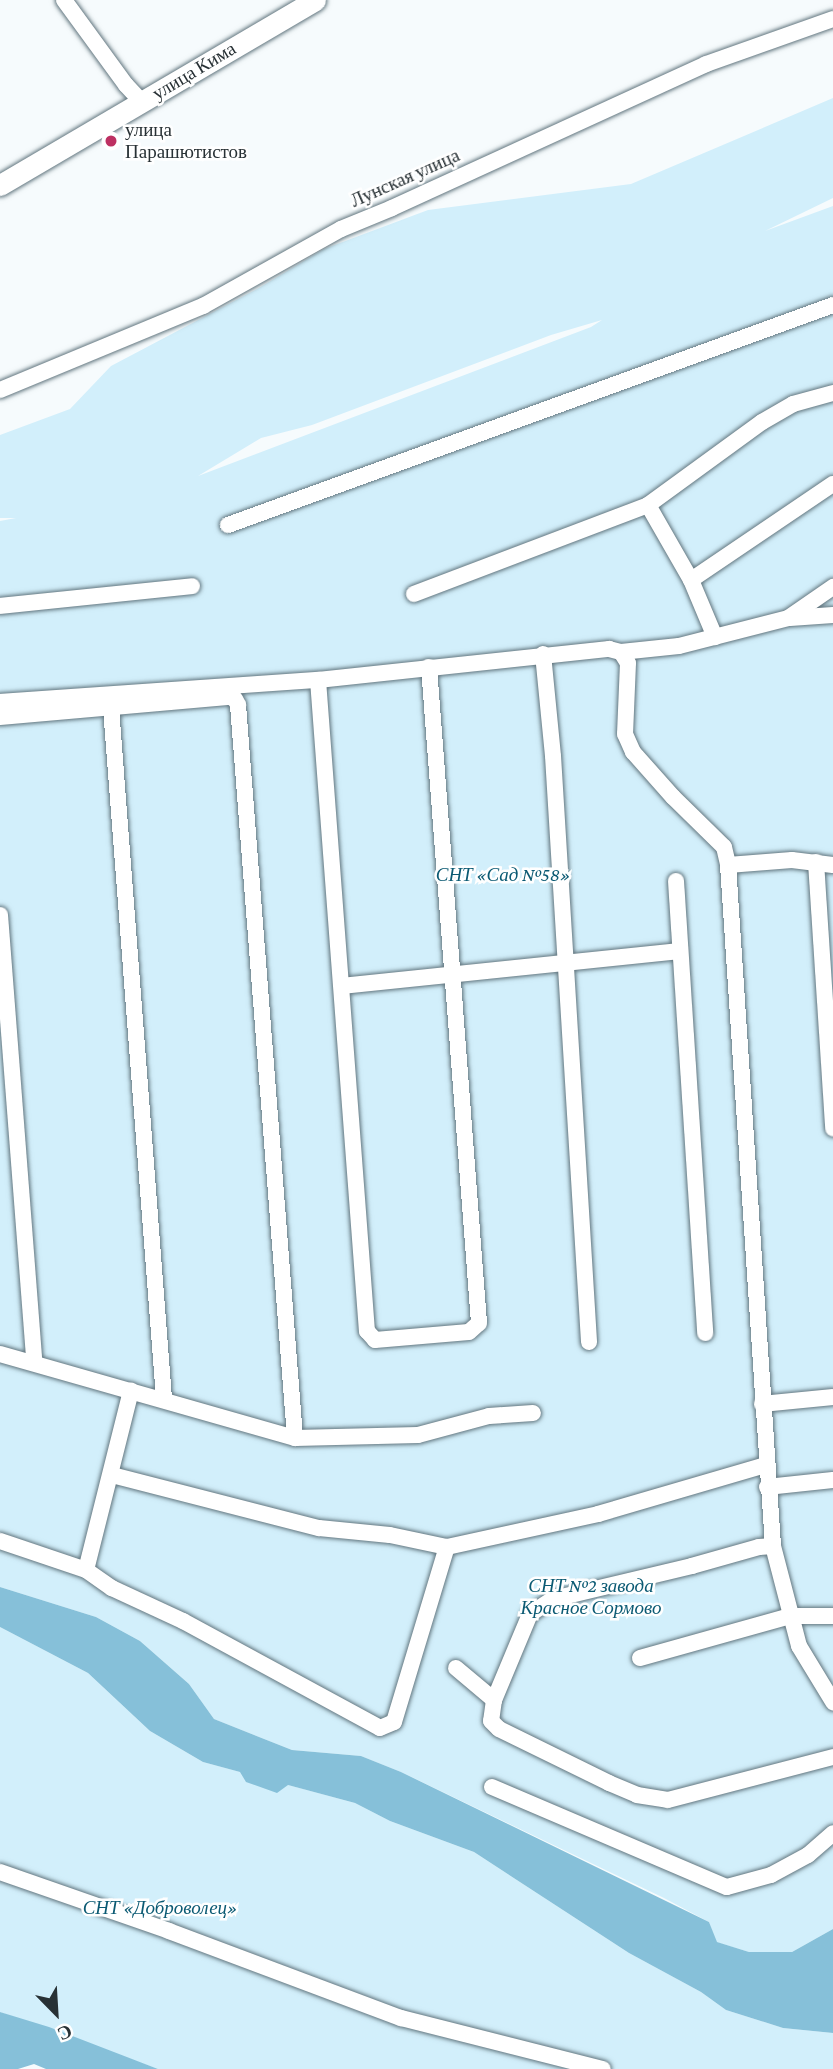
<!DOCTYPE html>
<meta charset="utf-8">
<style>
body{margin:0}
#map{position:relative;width:833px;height:2069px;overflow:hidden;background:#f6fbfd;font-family:"Crimson Pro",serif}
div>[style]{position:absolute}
.green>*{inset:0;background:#d2effb}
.water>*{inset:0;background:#86c0d9}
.roads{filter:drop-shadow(0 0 2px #62767f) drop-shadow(0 0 2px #62767f)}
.minor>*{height:16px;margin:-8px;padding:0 8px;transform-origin:8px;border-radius:8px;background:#fff}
.major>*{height:21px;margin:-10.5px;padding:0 10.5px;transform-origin:10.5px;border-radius:10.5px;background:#fff}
.dots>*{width:19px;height:19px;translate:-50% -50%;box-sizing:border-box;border:4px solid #fff;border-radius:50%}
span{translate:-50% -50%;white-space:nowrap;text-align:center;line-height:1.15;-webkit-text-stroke:5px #fff;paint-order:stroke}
.street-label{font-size:19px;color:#283135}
.poi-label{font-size:19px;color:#283135}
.left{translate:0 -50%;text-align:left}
.park-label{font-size:19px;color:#0b5a73;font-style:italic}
.north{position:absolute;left:21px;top:1978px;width:70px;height:70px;-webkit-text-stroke:5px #fff;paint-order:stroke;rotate:156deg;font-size:19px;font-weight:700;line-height:28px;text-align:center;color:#283135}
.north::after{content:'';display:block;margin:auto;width:24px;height:32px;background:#283135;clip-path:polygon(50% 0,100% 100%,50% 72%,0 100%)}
</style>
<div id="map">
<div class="green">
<div style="clip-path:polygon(evenodd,833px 98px,833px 198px,765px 231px,833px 206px,833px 1929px,792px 1952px,749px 1952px,716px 1942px,709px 1922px,664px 1898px,401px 1772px,361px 1756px,292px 1750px,214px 1719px,189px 1684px,140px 1641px,96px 1617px,0 1587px,0 521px,16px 518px,0 518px,0 435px,70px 409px,111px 366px,257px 289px,324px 249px,428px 210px,631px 184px,833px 98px,602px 320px,591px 327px,198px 476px,261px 438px,312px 425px,551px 335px,602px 320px)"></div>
<div style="clip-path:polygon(0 1627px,88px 1673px,150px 1731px,203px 1762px,355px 1803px,390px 1821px,474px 1852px,629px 1953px,701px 1992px,726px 2010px,783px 2028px,833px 2033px,833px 2069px,158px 2069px,0 2012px)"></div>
</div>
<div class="water">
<div style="clip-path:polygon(0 1587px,96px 1617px,140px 1641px,189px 1684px,214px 1719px,292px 1750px,361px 1756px,401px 1772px,709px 1922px,717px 1942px,749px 1952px,792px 1952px,833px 1929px,833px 2033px,783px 2028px,726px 2010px,701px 1992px,629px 1953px,474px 1852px,390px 1821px,355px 1803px,288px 1785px,277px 1793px,246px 1782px,240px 1772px,203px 1762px,150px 1731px,88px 1673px,0 1627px)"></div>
<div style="clip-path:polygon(0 2012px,49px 2027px,158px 2069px,46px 2069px,34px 2064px,18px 2069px,0 2069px)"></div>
</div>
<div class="roads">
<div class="minor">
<div style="left:64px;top:0;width:105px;rotate:53.9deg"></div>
<div style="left:126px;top:85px;width:23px;rotate:47deg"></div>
<div style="left:0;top:390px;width:220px;rotate:-22.5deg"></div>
<div style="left:203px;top:306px;width:158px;rotate:-29.2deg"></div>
<div style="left:341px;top:229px;width:55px;rotate:-22.4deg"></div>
<div style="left:392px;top:208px;width:345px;rotate:-24.6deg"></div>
<div style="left:706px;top:64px;width:135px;rotate:-19.5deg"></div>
<div style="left:648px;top:505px;width:86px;rotate:60.2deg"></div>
<div style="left:691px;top:580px;width:62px;rotate:67.2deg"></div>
<div style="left:228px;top:525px;width:644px;rotate:-19.98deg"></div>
<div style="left:691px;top:580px;width:171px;rotate:-34.1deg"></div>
<div style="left:414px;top:594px;width:250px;rotate:-20.8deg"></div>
<div style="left:648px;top:505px;width:141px;rotate:-36.1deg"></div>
<div style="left:762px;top:422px;width:36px;rotate:-30deg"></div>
<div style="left:793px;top:404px;width:41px;rotate:-15.4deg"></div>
<div style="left:0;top:606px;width:193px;rotate:-5.9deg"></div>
<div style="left:790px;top:618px;width:43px;rotate:-4deg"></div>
<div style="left:621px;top:652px;width:58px;rotate:-5.9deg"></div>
<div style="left:679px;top:646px;width:113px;rotate:-14.4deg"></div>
<div style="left:788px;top:618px;width:55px;rotate:-34.6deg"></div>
<div style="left:543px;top:654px;width:102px;rotate:84.4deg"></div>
<div style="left:553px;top:756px;width:587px;rotate:86.48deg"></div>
<div style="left:318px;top:680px;width:653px;rotate:85.7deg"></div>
<div style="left:367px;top:1331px;width:12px;rotate:48deg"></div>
<div style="left:375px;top:1340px;width:94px;rotate:-4.9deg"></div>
<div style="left:469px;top:1332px;width:13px;rotate:-42deg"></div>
<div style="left:479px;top:1323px;width:658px;rotate:-94.36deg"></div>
<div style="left:0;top:702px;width:319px;rotate:-4deg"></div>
<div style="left:318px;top:680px;width:293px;rotate:-6.1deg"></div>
<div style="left:609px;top:649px;width:12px;rotate:14deg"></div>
<div style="left:621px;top:652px;width:13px;rotate:58deg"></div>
<div style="left:628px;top:663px;width:71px;rotate:92.4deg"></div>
<div style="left:625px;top:734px;width:20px;rotate:66deg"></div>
<div style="left:633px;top:752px;width:60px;rotate:48.4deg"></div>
<div style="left:673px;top:797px;width:71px;rotate:44.4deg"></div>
<div style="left:724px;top:847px;width:18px;rotate:77deg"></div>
<div style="left:728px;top:865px;width:682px;rotate:86.22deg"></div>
<div style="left:773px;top:1546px;width:103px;rotate:75.4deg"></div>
<div style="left:799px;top:1646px;width:66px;rotate:58.7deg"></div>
<div style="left:111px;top:708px;width:693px;rotate:85.61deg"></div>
<div style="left:0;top:717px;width:231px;rotate:-5deg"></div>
<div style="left:230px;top:697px;width:5px;rotate:22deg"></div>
<div style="left:235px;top:699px;width:7px;rotate:63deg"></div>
<div style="left:238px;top:705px;width:735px;rotate:85.55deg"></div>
<div style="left:816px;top:862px;width:267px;rotate:86.3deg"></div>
<div style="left:728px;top:865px;width:64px;rotate:-4.5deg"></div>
<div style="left:792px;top:860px;width:41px;rotate:7deg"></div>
<div style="left:676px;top:881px;width:453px;rotate:86.3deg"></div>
<div style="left:0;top:915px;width:447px;rotate:85.6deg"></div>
<div style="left:342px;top:986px;width:339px;rotate:-5.9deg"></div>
<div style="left:0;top:1354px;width:307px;rotate:15.9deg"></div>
<div style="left:295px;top:1438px;width:123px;rotate:-1.4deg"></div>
<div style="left:418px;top:1435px;width:73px;rotate:-15deg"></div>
<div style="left:489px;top:1416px;width:44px;rotate:-3.9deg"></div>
<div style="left:762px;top:1404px;width:71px;rotate:-5.6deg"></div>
<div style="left:112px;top:1475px;width:214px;rotate:14.4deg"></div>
<div style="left:319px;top:1528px;width:71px;rotate:5.6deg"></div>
<div style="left:390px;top:1535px;width:58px;rotate:11.9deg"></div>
<div style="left:447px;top:1547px;width:155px;rotate:-12.3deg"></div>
<div style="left:598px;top:1514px;width:175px;rotate:-16.3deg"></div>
<div style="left:767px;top:1487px;width:66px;rotate:-6.1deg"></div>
<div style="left:0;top:1541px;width:91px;rotate:18.6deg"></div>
<div style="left:86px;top:1570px;width:185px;rotate:-75.9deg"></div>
<div style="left:773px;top:1546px;width:14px;rotate:176deg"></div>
<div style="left:759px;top:1547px;width:70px;rotate:164.2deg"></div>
<div style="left:692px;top:1566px;width:143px;rotate:166.6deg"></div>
<div style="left:553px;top:1599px;width:27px;rotate:147deg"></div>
<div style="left:530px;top:1614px;width:93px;rotate:112.7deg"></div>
<div style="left:494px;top:1700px;width:21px;rotate:98deg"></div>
<div style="left:491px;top:1721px;width:11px;rotate:45deg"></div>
<div style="left:499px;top:1729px;width:123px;rotate:26.1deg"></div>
<div style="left:609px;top:1783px;width:30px;rotate:23deg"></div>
<div style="left:637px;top:1795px;width:31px;rotate:9deg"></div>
<div style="left:668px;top:1800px;width:171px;rotate:-14.6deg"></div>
<div style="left:86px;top:1570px;width:32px;rotate:35deg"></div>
<div style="left:112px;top:1588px;width:78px;rotate:24.9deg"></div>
<div style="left:183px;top:1621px;width:224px;rotate:28.5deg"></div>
<div style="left:380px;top:1728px;width:15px;rotate:-23deg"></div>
<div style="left:394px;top:1722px;width:183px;rotate:-73.2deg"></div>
<div style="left:640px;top:1658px;width:156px;rotate:-15.6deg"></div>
<div style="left:790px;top:1616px;width:43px"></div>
<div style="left:456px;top:1668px;width:50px;rotate:40.1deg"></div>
<div style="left:492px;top:1787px;width:255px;rotate:23.1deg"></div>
<div style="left:727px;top:1887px;width:46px;rotate:-15.3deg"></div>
<div style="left:771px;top:1875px;width:42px;rotate:-28.4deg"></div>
<div style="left:808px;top:1855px;width:33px;rotate:-41deg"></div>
<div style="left:0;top:1872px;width:179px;rotate:19.2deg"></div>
<div style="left:169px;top:1931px;width:248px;rotate:20.6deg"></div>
<div style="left:401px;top:2018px;width:208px;rotate:14.2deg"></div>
</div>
<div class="major">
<div style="left:0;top:185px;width:365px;rotate:-30.4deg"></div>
</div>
</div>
<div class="dots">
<div style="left:111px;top:141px;background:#bd3062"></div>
</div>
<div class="street-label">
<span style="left:194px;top:71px;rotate:-31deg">улица Кима</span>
<span style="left:405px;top:178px;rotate:-24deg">Лунская улица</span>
</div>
<div class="poi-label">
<span class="left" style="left:125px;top:141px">улица<br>Парашютистов</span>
</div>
<div class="park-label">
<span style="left:503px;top:875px">СНТ «Сад №58»</span>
<span style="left:591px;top:1597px">СНТ №2 завода<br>Красное Сормово</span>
<span style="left:160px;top:1908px">СНТ «Доброволец»</span>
</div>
<div class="north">С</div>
</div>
